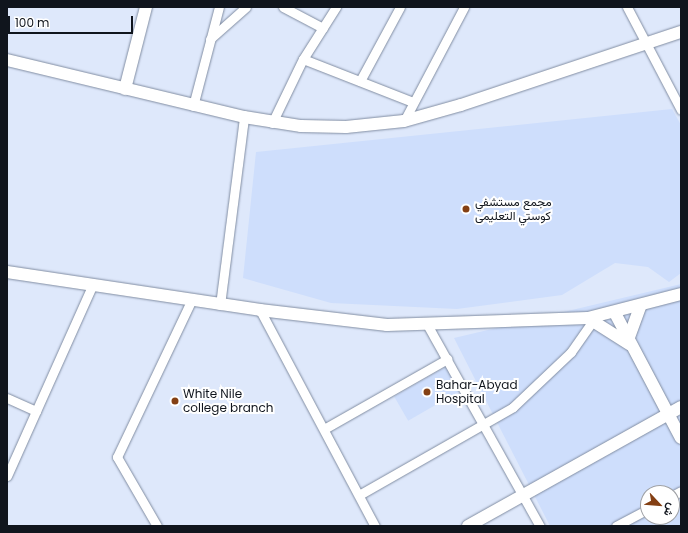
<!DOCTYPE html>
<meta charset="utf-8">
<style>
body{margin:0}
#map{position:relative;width:688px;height:533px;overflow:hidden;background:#dee8fb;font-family:Poppins,Vazirmatn,sans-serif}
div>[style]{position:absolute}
.built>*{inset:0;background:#cedefc;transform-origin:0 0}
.roads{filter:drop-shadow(0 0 1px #818da2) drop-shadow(0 0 1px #818da2)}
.street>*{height:9px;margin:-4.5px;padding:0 4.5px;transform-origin:4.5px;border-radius:4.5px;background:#fff}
.secondary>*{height:12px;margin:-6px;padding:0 6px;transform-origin:6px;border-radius:6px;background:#fff}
.dots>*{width:11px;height:11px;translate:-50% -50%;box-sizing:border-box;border:2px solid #fff;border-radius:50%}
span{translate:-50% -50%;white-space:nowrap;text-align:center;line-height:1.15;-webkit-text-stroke:4px #fff;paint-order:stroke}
.poi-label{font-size:12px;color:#10151d}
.left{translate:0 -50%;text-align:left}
.frame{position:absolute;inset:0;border:8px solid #10151d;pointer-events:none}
.north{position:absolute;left:640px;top:485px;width:40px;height:40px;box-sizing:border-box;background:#fff;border:1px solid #9fa1a5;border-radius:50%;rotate:116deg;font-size:11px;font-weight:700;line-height:16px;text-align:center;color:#10151d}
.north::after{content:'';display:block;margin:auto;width:14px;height:18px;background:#844014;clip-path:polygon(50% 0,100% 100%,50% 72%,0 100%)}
.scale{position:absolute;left:8px;top:16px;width:125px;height:18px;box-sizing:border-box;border:2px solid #10151d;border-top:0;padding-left:5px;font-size:12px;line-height:14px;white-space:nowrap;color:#10151d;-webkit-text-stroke:3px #fff;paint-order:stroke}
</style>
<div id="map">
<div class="built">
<div style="clip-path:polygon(672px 109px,681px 125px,681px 273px,669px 282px,648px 267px,615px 263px,562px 295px,457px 309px,331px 303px,243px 278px,256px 152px)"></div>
<div style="clip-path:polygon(evenodd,681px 284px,681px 526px,550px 526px,454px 338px,681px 284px,648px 493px,672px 493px,672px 517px,648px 517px,648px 493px)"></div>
<div style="left:447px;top:366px;width:28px;height:61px;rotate:60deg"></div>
</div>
<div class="roads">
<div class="street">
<div style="left:283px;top:7px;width:45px;rotate:27.7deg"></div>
<div style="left:627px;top:7px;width:116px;rotate:62.3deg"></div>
<div style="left:210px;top:39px;width:48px;rotate:-41.6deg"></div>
<div style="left:303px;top:59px;width:118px;rotate:21.4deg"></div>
<div style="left:360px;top:81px;width:84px;rotate:-61.6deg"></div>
<div style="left:193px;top:106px;width:102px;rotate:-75.3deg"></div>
<div style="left:404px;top:121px;width:129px;rotate:-62.2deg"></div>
<div style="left:272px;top:123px;width:71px;rotate:-64.2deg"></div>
<div style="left:303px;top:59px;width:62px;rotate:-57.6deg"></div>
<div style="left:220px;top:305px;width:190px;rotate:-82.7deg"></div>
<div style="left:260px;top:310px;width:245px;rotate:62deg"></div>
<div style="left:428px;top:326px;width:229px;rotate:60.8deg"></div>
<div style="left:7px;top:398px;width:32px;rotate:24deg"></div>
<div style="left:324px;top:429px;width:142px;rotate:-29.6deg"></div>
<div style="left:7px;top:476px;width:210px;rotate:-65.9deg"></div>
<div style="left:359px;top:495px;width:177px;rotate:-29.7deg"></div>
<div style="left:513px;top:407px;width:80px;rotate:-43.5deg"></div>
<div style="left:571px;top:352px;width:38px;rotate:-55deg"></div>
<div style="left:672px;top:496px;width:10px;rotate:-29deg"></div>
<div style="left:157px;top:526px;width:80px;rotate:-120.1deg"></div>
<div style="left:117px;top:457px;width:173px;rotate:-64.6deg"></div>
<div style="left:616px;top:526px;width:36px;rotate:-28deg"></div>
</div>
<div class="secondary">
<div style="left:7px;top:60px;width:244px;rotate:13.5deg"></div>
<div style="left:244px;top:117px;width:58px;rotate:9deg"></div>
<div style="left:301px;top:126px;width:45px;rotate:1.3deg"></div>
<div style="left:346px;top:127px;width:58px;rotate:-5.9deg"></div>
<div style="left:404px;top:121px;width:59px;rotate:-15.7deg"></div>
<div style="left:461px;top:105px;width:232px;rotate:-18.4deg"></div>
<div style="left:125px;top:89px;width:85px;rotate:-75.6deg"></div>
<div style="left:7px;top:272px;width:256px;rotate:8.5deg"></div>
<div style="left:260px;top:310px;width:128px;rotate:6.7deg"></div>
<div style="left:387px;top:325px;width:201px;rotate:-2deg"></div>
<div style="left:588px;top:318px;width:96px;rotate:-14.5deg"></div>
<div style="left:615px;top:313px;width:141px;rotate:62.2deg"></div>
<div style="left:588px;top:318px;width:49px;rotate:32.4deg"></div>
<div style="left:628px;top:340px;width:35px;rotate:-70deg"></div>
<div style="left:468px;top:526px;width:244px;rotate:-29.2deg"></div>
</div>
</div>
<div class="dots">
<div style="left:466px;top:209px;background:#844014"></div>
<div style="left:427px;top:392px;background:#844014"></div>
<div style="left:175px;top:401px;background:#844014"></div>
</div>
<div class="poi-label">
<span class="left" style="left:475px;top:209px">مجمع مستشفي<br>كوستي التعليمى</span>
<span class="left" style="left:436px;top:392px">Bahar-Abyad<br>Hospital</span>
<span class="left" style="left:183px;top:401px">White Nile<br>college branch</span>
</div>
<div class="frame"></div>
<div class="north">ش</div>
<div class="scale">100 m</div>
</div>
